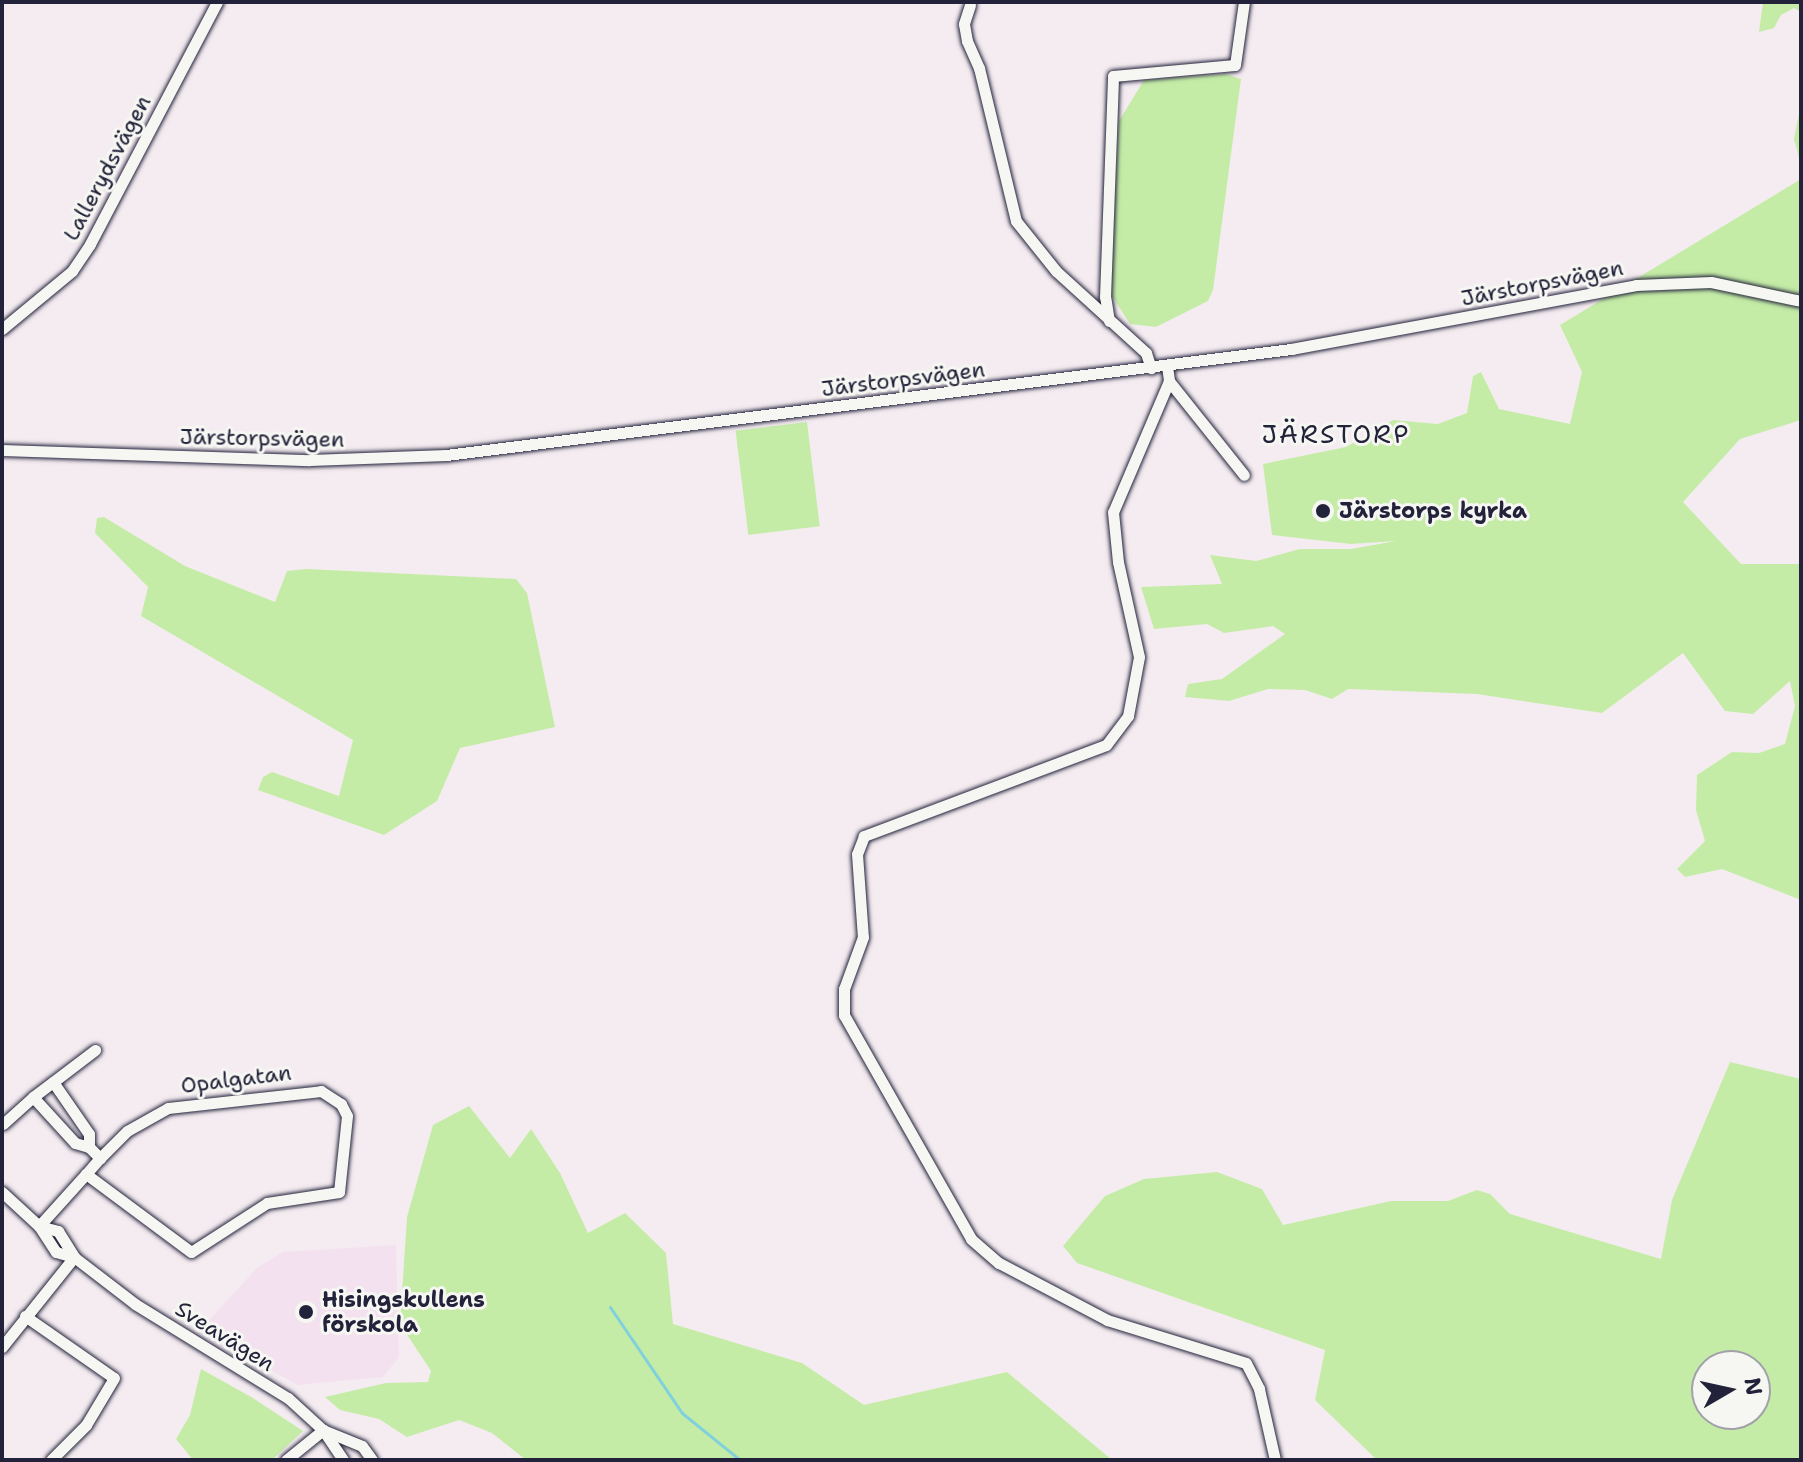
<!DOCTYPE html>
<meta charset="utf-8">
<style>
body{margin:0}
#map{position:relative;width:1803px;height:1462px;overflow:hidden;background:#f5ecf1;font-family:"Shantell Sans",sans-serif}
div>[style]{position:absolute}
.built>*{inset:0;background:#f4e1f0}
.green>*{inset:0;background:#c5eca7;transform-origin:0 0}
.stream>*{height:3px;margin:-1.5px;padding:0 1.5px;transform-origin:1.5px;border-radius:1.5px;background:#80d1db}
.roads{filter:drop-shadow(0 0 2px #22223b) drop-shadow(0 0 2px #22223b)}
.minor>*{height:11px;margin:-5.5px;padding:0 5.5px;transform-origin:5.5px;border-radius:5.5px;background:#f6f6f2}
.dots>*{width:22px;height:22px;translate:-50% -50%;box-sizing:border-box;border:4px solid #f6f6f2;border-radius:50%}
span{translate:-50% -50%;white-space:nowrap;text-align:center;line-height:1.15;-webkit-text-stroke:6px #f6f6f2;paint-order:stroke}
.street-label{font-size:22px;color:#22223b}
.poi-label{font-size:22px;color:#22223b;font-weight:700}
.left{translate:0 -50%;text-align:left}
.quarter-label{font-size:26px;color:#22223b;letter-spacing:2px}
.frame{position:absolute;inset:0;border:4px solid #22223b;pointer-events:none}
.north{position:absolute;left:1691px;top:1350px;width:80px;height:80px;box-sizing:border-box;background:#f6f6f2;border:2px solid #a1a1a9;border-radius:50%;rotate:81deg;font-size:22px;font-weight:700;line-height:32px;text-align:center;color:#22223b}
.north::after{content:'';display:block;margin:auto;width:28px;height:36px;background:#22223b;clip-path:polygon(50% 0,100% 100%,50% 72%,0 100%)}
</style>
<div id="map">
<div class="built">
<div style="clip-path:polygon(396px 1245px,399px 1357px,383px 1377px,297px 1385px,200px 1330px,257px 1268px,283px 1252px)"></div>
</div>
<div class="green">
<div style="clip-path:polygon(1763px 2px,1801px 2px,1801px 12px,1794px 8px,1781px 15px,1774px 28px,1759px 32px)"></div>
<div style="clip-path:polygon(1226px 74px,1241px 79px,1213px 290px,1208px 301px,1156px 327px,1130px 324px,1110px 293px,1119px 121px,1144px 80px)"></div>
<div style="clip-path:polygon(1801px 104px,1801px 165px,1794px 139px)"></div>
<div style="clip-path:polygon(1801px 179px,1801px 420px,1740px 439px,1683px 502px,1741px 564px,1801px 564px,1801px 900px,1722px 869px,1685px 877px,1677px 869px,1705px 841px,1696px 810px,1697px 775px,1732px 752px,1759px 753px,1785px 744px,1795px 706px,1790px 681px,1753px 714px,1725px 711px,1683px 653px,1602px 713px,1477px 694px,1348px 689px,1332px 699px,1305px 690px,1268px 689px,1229px 701px,1185px 697px,1188px 684px,1222px 679px,1285px 634px,1273px 626px,1224px 633px,1207px 624px,1154px 629px,1141px 587px,1222px 584px,1210px 555px,1256px 561px,1300px 549px,1351px 549px,1396px 541px,1351px 544px,1272px 535px,1263px 464px,1346px 447px,1393px 420px,1438px 424px,1467px 413px,1473px 376px,1481px 372px,1499px 409px,1570px 424px,1582px 372px,1560px 325px)"></div>
<div style="left:807px;top:422px;width:105px;height:72px;rotate:83deg"></div>
<div style="clip-path:polygon(104px 517px,185px 566px,275px 602px,287px 571px,307px 569px,516px 579px,527px 593px,555px 727px,460px 748px,437px 801px,384px 835px,258px 790px,263px 777px,272px 772px,339px 796px,353px 740px,141px 616px,148px 587px,95px 533px,97px 518px)"></div>
<div style="clip-path:polygon(evenodd,1730px 1062px,1801px 1079px,1801px 1460px,1377px 1460px,1315px 1400px,1325px 1350px,1077px 1263px,1063px 1246px,1105px 1196px,1144px 1179px,1217px 1172px,1262px 1189px,1283px 1225px,1391px 1201px,1448px 1201px,1477px 1190px,1490px 1194px,1510px 1214px,1661px 1259px,1672px 1200px,1730px 1062px,1707px 1366px,1755px 1366px,1755px 1414px,1707px 1414px,1707px 1366px)"></div>
<div style="clip-path:polygon(469px 1106px,510px 1158px,531px 1129px,560px 1173px,588px 1233px,625px 1213px,666px 1253px,673px 1324px,802px 1363px,864px 1405px,1007px 1372px,1112px 1460px,526px 1460px,492px 1433px,459px 1420px,407px 1437px,379px 1419px,340px 1410px,325px 1397px,386px 1383px,428px 1382px,431px 1371px,400px 1324px,407px 1217px,433px 1125px)"></div>
<div style="clip-path:polygon(201px 1369px,253px 1398px,303px 1431px,272px 1460px,193px 1460px,176px 1439px,190px 1415px)"></div>
</div>
<div class="stream">
<div style="left:610px;top:1307px;width:128px;rotate:55.8deg"></div>
<div style="left:682px;top:1413px;width:75px;rotate:39deg"></div>
</div>
<div class="roads">
<div class="minor">
<div style="left:970px;top:5px;width:20px;rotate:108deg"></div>
<div style="left:964px;top:24px;width:17px;rotate:80deg"></div>
<div style="left:967px;top:41px;width:30px;rotate:66deg"></div>
<div style="left:979px;top:68px;width:157px;rotate:76.4deg"></div>
<div style="left:1016px;top:221px;width:64px;rotate:51.3deg"></div>
<div style="left:1056px;top:271px;width:122px;rotate:42.3deg"></div>
<div style="left:1146px;top:353px;width:16px;rotate:72deg"></div>
<div style="left:1109px;top:321px;width:24px;rotate:-99deg"></div>
<div style="left:1105px;top:297px;width:221px;rotate:-87.9deg"></div>
<div style="left:1113px;top:76px;width:122px;rotate:-5.2deg"></div>
<div style="left:1235px;top:65px;width:64px;rotate:-81.9deg"></div>
<div style="left:2px;top:329px;width:91px;rotate:-39.6deg"></div>
<div style="left:72px;top:271px;width:32px;rotate:-56deg"></div>
<div style="left:90px;top:244px;width:273px;rotate:-62.3deg"></div>
<div style="left:1167px;top:366px;width:15px;rotate:82deg"></div>
<div style="left:1169px;top:381px;width:142px;rotate:113.1deg"></div>
<div style="left:1113px;top:512px;width:50px;rotate:84.3deg"></div>
<div style="left:1118px;top:562px;width:97px;rotate:77.5deg"></div>
<div style="left:1139px;top:657px;width:60px;rotate:100.6deg"></div>
<div style="left:1128px;top:716px;width:36px;rotate:127deg"></div>
<div style="left:1106px;top:745px;width:259px;rotate:159.4deg"></div>
<div style="left:864px;top:836px;width:19px;rotate:111deg"></div>
<div style="left:857px;top:854px;width:83px;rotate:85.9deg"></div>
<div style="left:863px;top:937px;width:55px;rotate:110.1deg"></div>
<div style="left:844px;top:989px;width:26px;rotate:90deg"></div>
<div style="left:844px;top:1015px;width:257px;rotate:60.4deg"></div>
<div style="left:971px;top:1239px;width:37px;rotate:41deg"></div>
<div style="left:999px;top:1263px;width:122px;rotate:27.8deg"></div>
<div style="left:1107px;top:1320px;width:145px;rotate:17.2deg"></div>
<div style="left:1246px;top:1363px;width:29px;rotate:63deg"></div>
<div style="left:1259px;top:1389px;width:73px;rotate:77.3deg"></div>
<div style="left:1169px;top:381px;width:120px;rotate:51.4deg"></div>
<div style="left:2px;top:450px;width:308px;rotate:1.9deg"></div>
<div style="left:310px;top:460px;width:136px;rotate:-2.1deg"></div>
<div style="left:446px;top:455px;width:852px;rotate:-7.15deg"></div>
<div style="left:1291px;top:349px;width:351px;rotate:-10.5deg"></div>
<div style="left:1636px;top:285px;width:75px;rotate:-2.3deg"></div>
<div style="left:1711px;top:282px;width:92px;rotate:11.9deg"></div>
<div style="left:33px;top:1097px;width:25px;rotate:-37deg"></div>
<div style="left:3px;top:1124px;width:40px;rotate:-42deg"></div>
<div style="left:33px;top:1097px;width:62px;rotate:47.6deg"></div>
<div style="left:75px;top:1143px;width:15px;rotate:16deg"></div>
<div style="left:89px;top:1147px;width:16px;rotate:45deg"></div>
<div style="left:89px;top:1147px;width:13px;rotate:-90deg"></div>
<div style="left:89px;top:1134px;width:63px;rotate:-124.7deg"></div>
<div style="left:53px;top:1082px;width:53px;rotate:-37.3deg"></div>
<div style="left:2px;top:1192px;width:50px;rotate:42.6deg"></div>
<div style="left:39px;top:1226px;width:20px;rotate:15deg"></div>
<div style="left:58px;top:1231px;width:31px;rotate:58deg"></div>
<div style="left:39px;top:1226px;width:70px;rotate:-47.9deg"></div>
<div style="left:86px;top:1174px;width:21px;rotate:-49deg"></div>
<div style="left:100px;top:1158px;width:38px;rotate:-45deg"></div>
<div style="left:127px;top:1131px;width:47px;rotate:-29.3deg"></div>
<div style="left:168px;top:1108px;width:154px;rotate:-6.3deg"></div>
<div style="left:321px;top:1091px;width:24px;rotate:33deg"></div>
<div style="left:341px;top:1104px;width:13px;rotate:63deg"></div>
<div style="left:347px;top:1116px;width:76px;rotate:96deg"></div>
<div style="left:339px;top:1192px;width:73px;rotate:171.3deg"></div>
<div style="left:267px;top:1203px;width:90px;rotate:147.2deg"></div>
<div style="left:191px;top:1252px;width:131px;rotate:-143.4deg"></div>
<div style="left:39px;top:1226px;width:31px;rotate:57deg"></div>
<div style="left:56px;top:1252px;width:19px;rotate:16deg"></div>
<div style="left:74px;top:1257px;width:77px;rotate:37.6deg"></div>
<div style="left:135px;top:1304px;width:180px;rotate:31.6deg"></div>
<div style="left:288px;top:1398px;width:47px;rotate:42.4deg"></div>
<div style="left:323px;top:1430px;width:36px;rotate:56deg"></div>
<div style="left:25px;top:1316px;width:108px;rotate:34.9deg"></div>
<div style="left:114px;top:1378px;width:55px;rotate:120.8deg"></div>
<div style="left:86px;top:1425px;width:49px;rotate:135deg"></div>
<div style="left:2px;top:1347px;width:115px;rotate:-51.3deg"></div>
<div style="left:286px;top:1460px;width:48px;rotate:-39deg"></div>
<div style="left:323px;top:1430px;width:42px;rotate:22.3deg"></div>
<div style="left:362px;top:1446px;width:17px;rotate:54deg"></div>
</div>
</div>
<div class="dots">
<div style="left:1323px;top:511px;background:#22223b"></div>
<div style="left:306px;top:1312px;background:#22223b"></div>
</div>
<div class="street-label">
<span style="left:107px;top:168px;rotate:-62deg">Lallerydsvägen</span>
<span style="left:1542px;top:283px;rotate:-11deg">Järstorpsvägen</span>
<span style="left:903px;top:379px;rotate:-7deg">Järstorpsvägen</span>
<span style="left:262px;top:438px;rotate:1deg">Järstorpsvägen</span>
<span style="left:236px;top:1079px;rotate:-7deg">Opalgatan</span>
<span style="left:225px;top:1336px;rotate:32deg">Sveavägen</span>
</div>
<div class="poi-label">
<span class="left" style="left:1339px;top:511px">Järstorps kyrka</span>
<span class="left" style="left:322px;top:1312px">Hisingskullens<br>förskola</span>
</div>
<div class="quarter-label">
<span style="left:1336px;top:434px">JÄRSTORP</span>
</div>
<div class="frame"></div>
<div class="north">N</div>
</div>
